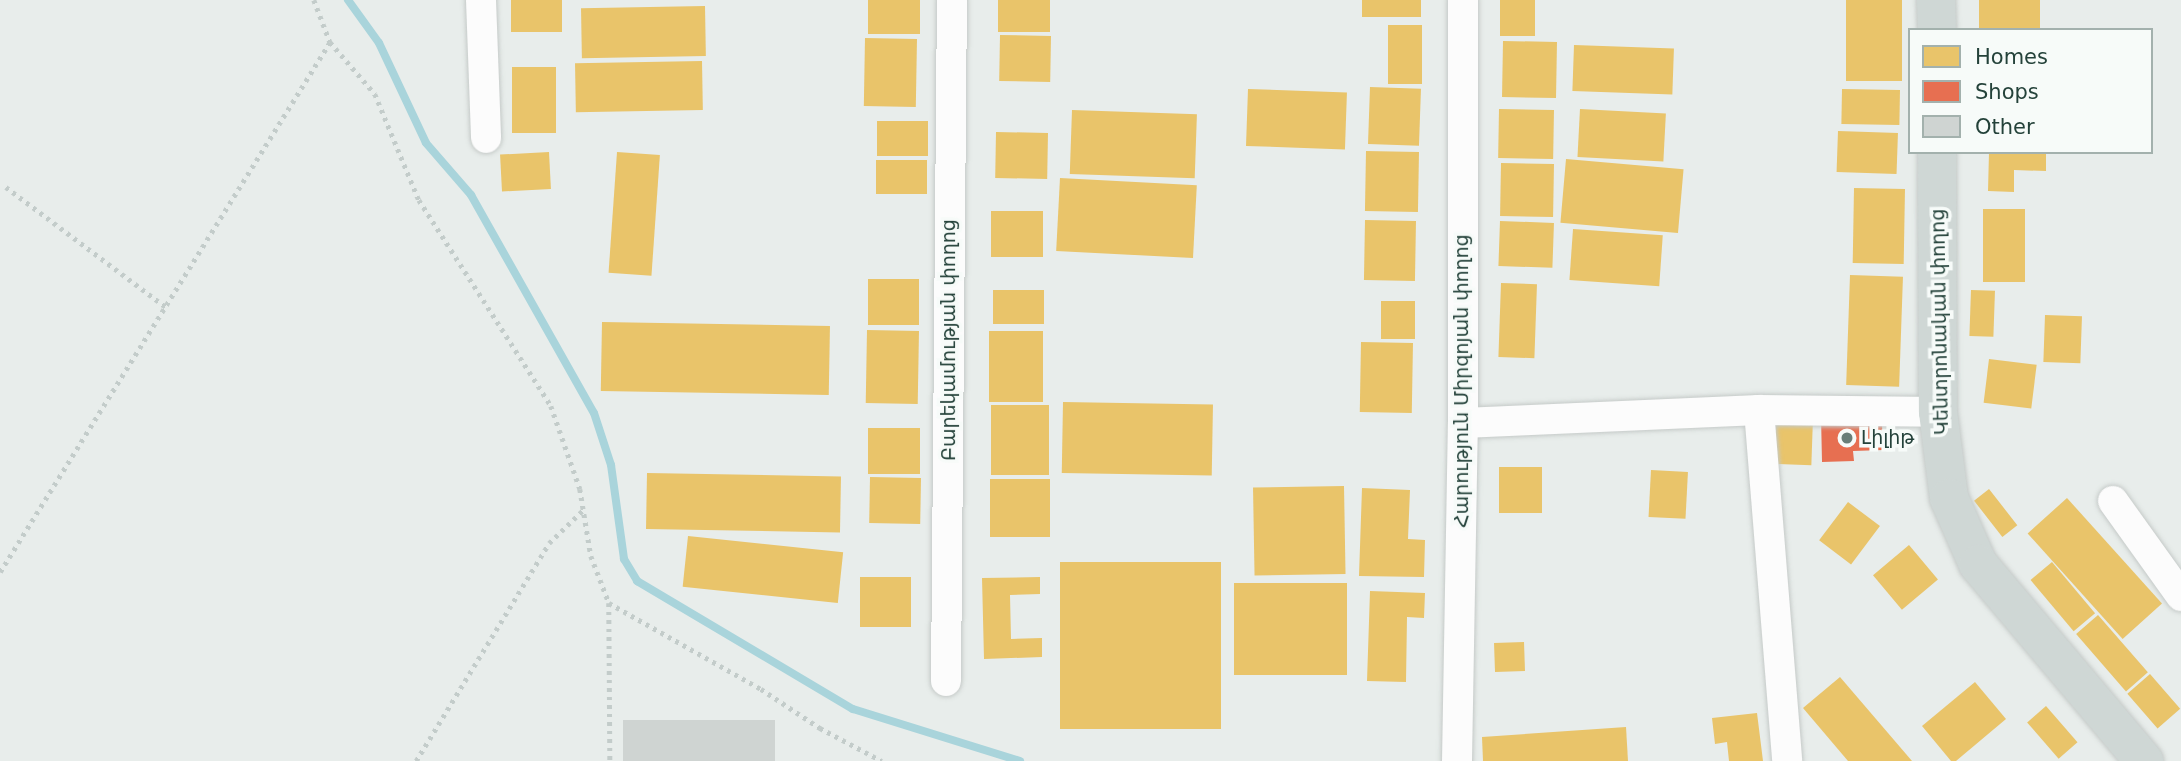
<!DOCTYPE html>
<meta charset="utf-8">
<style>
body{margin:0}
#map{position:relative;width:2181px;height:761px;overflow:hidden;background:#e8edeb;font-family:"DejaVu Sans","Noto Sans Armenian",sans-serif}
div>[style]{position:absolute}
.homes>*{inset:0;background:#e9c46a;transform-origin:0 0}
.shops>*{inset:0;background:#e76f51}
.stream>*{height:8px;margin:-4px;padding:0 4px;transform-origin:4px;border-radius:4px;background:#a9d4db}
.building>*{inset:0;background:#cfd4d2;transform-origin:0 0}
.path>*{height:4.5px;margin-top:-2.25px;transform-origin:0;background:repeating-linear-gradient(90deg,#c3ccca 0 3.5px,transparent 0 8.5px)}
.roads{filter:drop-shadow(0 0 2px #c5cac8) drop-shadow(0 0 2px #c5cac8)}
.minor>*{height:30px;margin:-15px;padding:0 15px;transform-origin:15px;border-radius:15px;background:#fcfcfc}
.major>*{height:38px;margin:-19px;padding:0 19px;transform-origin:19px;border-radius:19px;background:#cfd7d5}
.dots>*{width:19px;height:19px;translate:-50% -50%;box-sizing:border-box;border:4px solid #f7fbf9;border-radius:50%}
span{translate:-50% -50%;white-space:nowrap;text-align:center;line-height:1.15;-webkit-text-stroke:7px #f7fbf9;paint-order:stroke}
.street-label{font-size:19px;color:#24423a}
.poi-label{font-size:19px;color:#24423a}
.left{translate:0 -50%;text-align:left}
.legend{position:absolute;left:1908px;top:28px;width:245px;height:126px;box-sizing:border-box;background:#f7fbf9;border:2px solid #a3b1ad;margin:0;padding:9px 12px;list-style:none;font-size:21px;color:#24423a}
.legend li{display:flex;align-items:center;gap:14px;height:35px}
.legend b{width:35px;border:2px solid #a3b1ad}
</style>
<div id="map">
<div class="homes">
<div style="left:511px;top:0;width:51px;height:32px"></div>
<div style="left:868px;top:0;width:52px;height:34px"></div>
<div style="left:998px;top:0;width:52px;height:32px"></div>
<div style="left:1362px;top:0;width:59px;height:17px"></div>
<div style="left:1500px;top:0;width:35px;height:36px"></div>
<div style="left:1846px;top:0;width:56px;height:81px"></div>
<div style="left:1979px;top:0;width:61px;height:30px"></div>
<div style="left:705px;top:6px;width:50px;height:124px;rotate:89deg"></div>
<div style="left:1388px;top:25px;width:34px;height:59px"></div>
<div style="left:1000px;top:35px;width:51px;height:46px;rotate:1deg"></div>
<div style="left:865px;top:38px;width:52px;height:68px;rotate:1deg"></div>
<div style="left:1503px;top:41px;width:54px;height:56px;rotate:1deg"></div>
<div style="left:1574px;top:45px;width:100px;height:46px;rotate:2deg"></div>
<div style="left:702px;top:61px;width:49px;height:127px;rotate:89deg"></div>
<div style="left:556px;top:67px;width:66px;height:44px;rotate:90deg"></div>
<div style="left:1370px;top:87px;width:51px;height:57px;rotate:2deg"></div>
<div style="left:1248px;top:89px;width:99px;height:57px;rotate:2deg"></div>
<div style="left:1842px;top:89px;width:58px;height:35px;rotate:1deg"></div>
<div style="left:1499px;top:109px;width:55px;height:49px;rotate:1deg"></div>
<div style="left:1580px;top:109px;width:86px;height:48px;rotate:3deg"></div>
<div style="left:1072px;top:110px;width:125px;height:64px;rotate:2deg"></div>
<div style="left:877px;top:121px;width:51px;height:35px"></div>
<div style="left:1838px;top:131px;width:60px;height:41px;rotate:2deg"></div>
<div style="left:996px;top:132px;width:52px;height:46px;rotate:1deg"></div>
<div style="left:1366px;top:151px;width:53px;height:60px;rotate:1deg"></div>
<div style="left:549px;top:152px;width:37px;height:49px;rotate:87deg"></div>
<div style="left:617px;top:152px;width:43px;height:121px;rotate:4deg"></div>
<div style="clip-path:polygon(1989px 152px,2046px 152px,2046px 171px,2014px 170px,2014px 192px,1988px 191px)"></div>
<div style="left:1566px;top:159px;width:118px;height:64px;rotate:5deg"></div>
<div style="left:876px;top:160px;width:51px;height:34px"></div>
<div style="left:1501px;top:163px;width:53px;height:53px;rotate:1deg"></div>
<div style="left:1060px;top:178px;width:137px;height:73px;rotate:3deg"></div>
<div style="left:1854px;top:188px;width:51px;height:75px;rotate:1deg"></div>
<div style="left:1983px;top:209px;width:42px;height:73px"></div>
<div style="left:991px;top:211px;width:52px;height:46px"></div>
<div style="left:1365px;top:220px;width:51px;height:60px;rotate:1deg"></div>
<div style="left:1500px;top:221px;width:54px;height:45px;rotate:2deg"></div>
<div style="left:1573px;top:229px;width:90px;height:51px;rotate:4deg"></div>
<div style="left:1850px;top:275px;width:53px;height:110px;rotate:2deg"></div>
<div style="left:868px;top:279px;width:51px;height:46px"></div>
<div style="left:1501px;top:283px;width:36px;height:74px;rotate:2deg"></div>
<div style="left:993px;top:290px;width:51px;height:34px"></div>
<div style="left:1971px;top:290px;width:24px;height:46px;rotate:2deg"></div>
<div style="left:1381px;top:301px;width:34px;height:38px"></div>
<div style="left:2045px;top:315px;width:37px;height:47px;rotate:2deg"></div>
<div style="left:602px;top:322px;width:228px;height:69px;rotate:1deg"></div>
<div style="left:867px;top:330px;width:52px;height:73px;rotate:1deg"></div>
<div style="left:989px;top:331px;width:54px;height:71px"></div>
<div style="left:1361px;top:342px;width:52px;height:70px;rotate:1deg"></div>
<div style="left:1989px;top:359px;width:48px;height:44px;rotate:7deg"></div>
<div style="left:1063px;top:402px;width:150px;height:71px;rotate:1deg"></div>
<div style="left:991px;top:405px;width:58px;height:70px"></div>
<div style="left:1776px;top:417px;width:37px;height:47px;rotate:2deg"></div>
<div style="left:868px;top:428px;width:52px;height:46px"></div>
<div style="left:1499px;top:467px;width:43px;height:46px"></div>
<div style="left:1651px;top:470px;width:37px;height:47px;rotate:3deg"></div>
<div style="left:647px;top:473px;width:194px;height:56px;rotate:1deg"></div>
<div style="left:870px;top:477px;width:51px;height:46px;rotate:1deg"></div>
<div style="left:990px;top:479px;width:60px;height:58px"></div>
<div style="left:1344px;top:486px;width:88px;height:91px;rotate:89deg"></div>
<div style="clip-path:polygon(1362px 488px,1410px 490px,1408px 539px,1425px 540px,1424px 577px,1359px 576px)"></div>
<div style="left:1989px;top:489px;width:46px;height:19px;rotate:52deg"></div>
<div style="left:2067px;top:498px;width:142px;height:53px;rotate:48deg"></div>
<div style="left:1848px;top:502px;width:40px;height:48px;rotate:37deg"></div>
<div style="left:688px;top:536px;width:156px;height:51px;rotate:6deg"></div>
<div style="left:1909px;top:545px;width:45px;height:47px;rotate:50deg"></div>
<div style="left:1060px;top:562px;width:161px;height:167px"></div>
<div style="left:2052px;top:562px;width:67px;height:28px;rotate:50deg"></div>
<div style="left:860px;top:577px;width:51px;height:50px"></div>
<div style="clip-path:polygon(1040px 577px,1040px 594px,1010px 595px,1011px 639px,1042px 638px,1042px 657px,984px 659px,982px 578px)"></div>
<div style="left:1234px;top:583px;width:113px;height:92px"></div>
<div style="clip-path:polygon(1370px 591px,1425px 593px,1424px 618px,1407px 617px,1406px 682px,1367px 681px)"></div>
<div style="left:2098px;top:615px;width:76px;height:29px;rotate:49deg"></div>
<div style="left:1524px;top:642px;width:29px;height:30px;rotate:88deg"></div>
<div style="left:2150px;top:674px;width:46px;height:30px;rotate:49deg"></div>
<div style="clip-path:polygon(1840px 677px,1912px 761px,1848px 761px,1803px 708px)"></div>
<div style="clip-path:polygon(1975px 682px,2006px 719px,1956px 761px,1951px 761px,1922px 726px)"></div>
<div style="left:2046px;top:706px;width:48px;height:25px;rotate:49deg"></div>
<div style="clip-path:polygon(1757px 713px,1763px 761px,1729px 761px,1727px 742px,1715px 744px,1712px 718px)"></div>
<div style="clip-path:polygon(1626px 727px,1628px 761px,1483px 761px,1482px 737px)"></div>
</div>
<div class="shops">
<div style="clip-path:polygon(1821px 416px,1882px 424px,1883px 450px,1853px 451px,1854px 461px,1822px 462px)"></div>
</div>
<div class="stream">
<div style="left:348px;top:0;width:53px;rotate:54.2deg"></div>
<div style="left:379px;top:43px;width:110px;rotate:64.8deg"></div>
<div style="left:426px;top:143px;width:69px;rotate:49.1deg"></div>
<div style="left:471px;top:195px;width:250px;rotate:60.6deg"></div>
<div style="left:594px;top:413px;width:55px;rotate:71.9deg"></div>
<div style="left:611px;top:465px;width:95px;rotate:82.1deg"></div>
<div style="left:624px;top:559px;width:26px;rotate:59deg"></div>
<div style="left:637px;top:581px;width:251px;rotate:30.7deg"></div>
<div style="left:853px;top:709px;width:175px;rotate:17.3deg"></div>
</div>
<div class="building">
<div style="left:775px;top:720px;width:41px;height:152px;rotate:90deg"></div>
</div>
<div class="path">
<div style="left:314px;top:0;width:45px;rotate:69.1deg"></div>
<div style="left:330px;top:42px;width:69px;rotate:49.1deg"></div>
<div style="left:375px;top:94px;width:115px;rotate:67.5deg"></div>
<div style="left:419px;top:200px;width:245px;rotate:57.3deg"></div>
<div style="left:551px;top:406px;width:88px;rotate:70.7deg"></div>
<div style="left:580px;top:489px;width:68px;rotate:80.7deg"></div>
<div style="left:591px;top:556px;width:50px;rotate:69deg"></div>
<div style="left:609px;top:603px;width:158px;rotate:89.6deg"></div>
<div style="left:6px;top:187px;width:200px;rotate:36.9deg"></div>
<div style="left:0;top:572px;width:624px;rotate:-58.09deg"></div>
<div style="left:609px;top:603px;width:175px;rotate:29.5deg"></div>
<div style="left:761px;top:689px;width:71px;rotate:33.5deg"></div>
<div style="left:820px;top:728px;width:70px;rotate:28deg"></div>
<div style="left:416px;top:761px;width:255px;rotate:-58.6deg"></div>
<div style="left:549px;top:543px;width:47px;rotate:-44.1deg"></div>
</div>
<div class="roads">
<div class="minor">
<div style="left:481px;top:0;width:138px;rotate:87.9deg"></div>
<div style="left:1759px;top:410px;width:352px;rotate:85.4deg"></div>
<div style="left:1463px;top:423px;width:296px;rotate:-2.5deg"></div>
<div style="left:1759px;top:410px;width:179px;rotate:0.6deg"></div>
<div style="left:2113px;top:501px;width:117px;rotate:54.4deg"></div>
<div style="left:946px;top:681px;width:681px;rotate:-89.5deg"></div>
<div style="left:1457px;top:761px;width:338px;rotate:-89deg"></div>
<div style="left:1463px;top:423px;width:423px;rotate:-90deg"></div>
</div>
<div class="major">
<div style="left:1936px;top:0;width:30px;rotate:88deg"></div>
<div style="left:1937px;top:152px;width:260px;rotate:89.8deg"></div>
<div style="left:1938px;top:412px;width:87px;rotate:82.7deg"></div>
<div style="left:1949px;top:498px;width:72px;rotate:66.3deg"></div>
<div style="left:1978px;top:564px;width:258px;rotate:49.9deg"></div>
</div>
</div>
<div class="dots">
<div style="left:1847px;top:438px;background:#697e78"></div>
</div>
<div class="street-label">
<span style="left:1940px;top:322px;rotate:-91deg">Կենտրոնական փողոց</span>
<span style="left:949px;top:340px;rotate:-90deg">Բարեկամության փողոց</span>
<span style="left:1462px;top:381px;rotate:-90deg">Հարություն Միրզոյան փողոց</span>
</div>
<div class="poi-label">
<span class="left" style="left:1861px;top:438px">Լիլիթ</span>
</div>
<ul class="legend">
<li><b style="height:19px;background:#e9c46a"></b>Homes</li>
<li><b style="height:19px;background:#e76f51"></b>Shops</li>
<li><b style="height:19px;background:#cfd4d2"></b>Other</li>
</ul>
</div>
